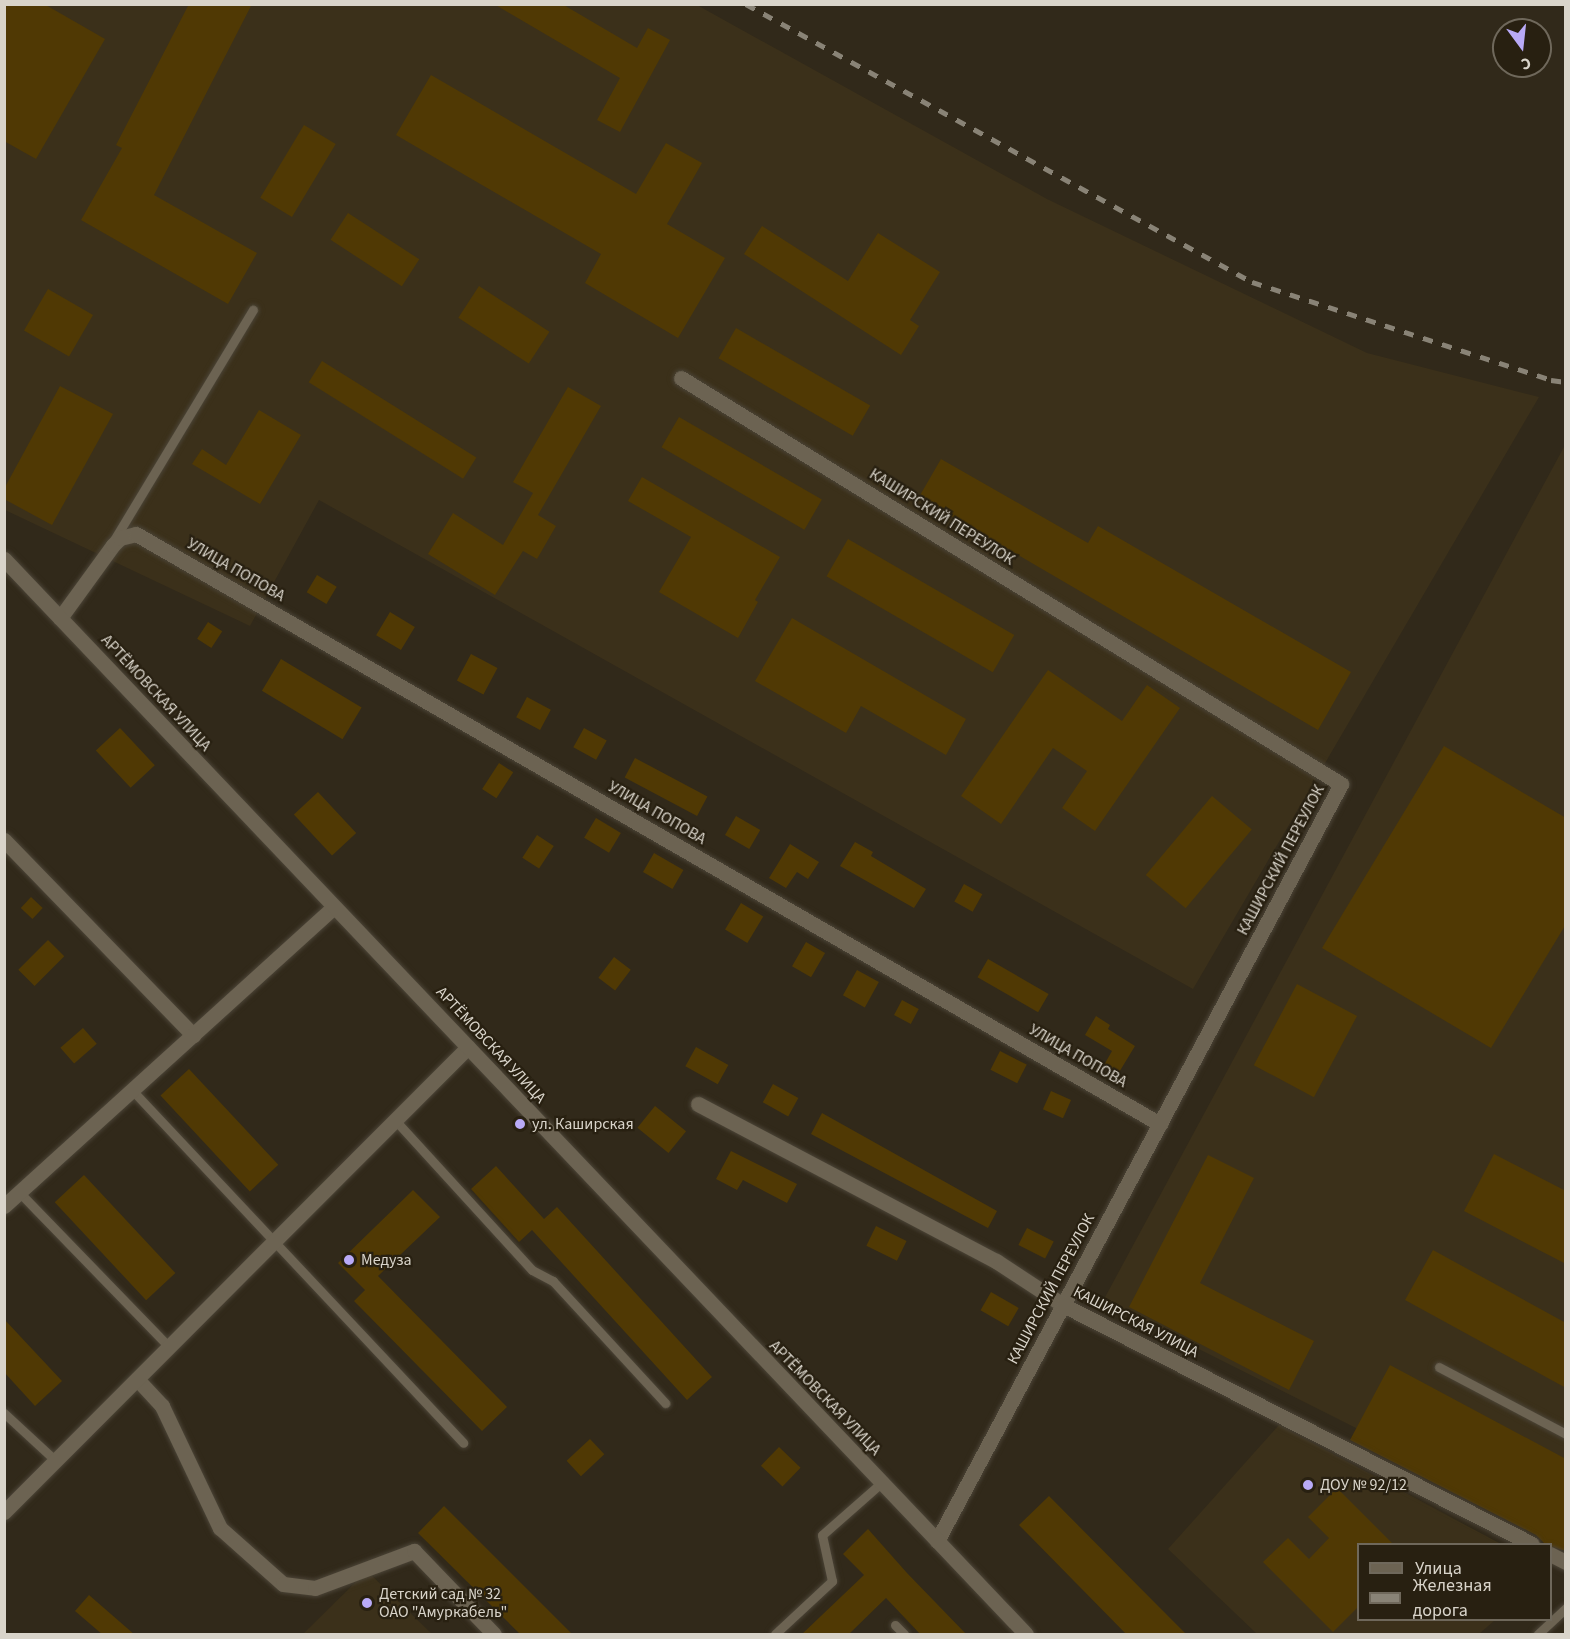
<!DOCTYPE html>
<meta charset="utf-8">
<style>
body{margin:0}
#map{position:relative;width:1570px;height:1639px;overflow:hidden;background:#31291a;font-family:"Source Sans 3",sans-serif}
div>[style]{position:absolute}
.built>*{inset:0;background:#3b301a}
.building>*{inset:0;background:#503904;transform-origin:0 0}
.roads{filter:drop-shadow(0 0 2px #4b4437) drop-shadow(0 0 2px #4b4437)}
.service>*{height:9px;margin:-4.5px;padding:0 4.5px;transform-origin:4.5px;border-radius:4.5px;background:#6c6352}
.minor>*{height:15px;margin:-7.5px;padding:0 7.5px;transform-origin:7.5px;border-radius:7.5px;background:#6c6352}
.tertiary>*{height:15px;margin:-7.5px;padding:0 7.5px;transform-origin:7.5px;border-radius:7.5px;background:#6c6352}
.rail>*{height:4.5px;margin-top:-2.25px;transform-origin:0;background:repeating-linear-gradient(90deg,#898376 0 10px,transparent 0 20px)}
.dots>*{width:16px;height:16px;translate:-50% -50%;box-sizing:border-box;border:3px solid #282011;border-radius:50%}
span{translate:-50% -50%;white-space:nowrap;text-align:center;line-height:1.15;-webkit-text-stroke:4.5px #282011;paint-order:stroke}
.street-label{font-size:16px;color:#d9d4ca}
.poi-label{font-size:16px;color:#d9d4ca}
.left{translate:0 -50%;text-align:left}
.frame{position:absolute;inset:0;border:6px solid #d9d4ca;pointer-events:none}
.legend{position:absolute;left:1357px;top:1543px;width:195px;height:78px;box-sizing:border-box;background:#282011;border:2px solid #6f685b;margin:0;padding:8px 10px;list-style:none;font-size:18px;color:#d9d4ca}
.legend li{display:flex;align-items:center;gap:12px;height:30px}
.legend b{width:30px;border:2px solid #6f685b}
.north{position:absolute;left:1492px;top:18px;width:60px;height:60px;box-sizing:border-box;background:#282011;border:2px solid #6f685b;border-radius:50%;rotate:165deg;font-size:16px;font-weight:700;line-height:24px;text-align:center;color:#d9d4ca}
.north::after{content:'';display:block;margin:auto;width:21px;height:27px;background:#b9aaf7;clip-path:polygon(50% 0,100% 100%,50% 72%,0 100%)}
</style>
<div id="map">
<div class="built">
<div style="clip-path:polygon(4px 5px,697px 5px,1047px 199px,1367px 353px,1539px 397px,1193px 989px,319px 500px,250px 626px,5px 510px)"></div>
<div style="clip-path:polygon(1565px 445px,1565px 1533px,1103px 1301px)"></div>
<div style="clip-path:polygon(1279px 1425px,1501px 1544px,1358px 1544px,1358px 1620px,1495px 1620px,1479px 1634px,1257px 1634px,1168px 1549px)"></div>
<div style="clip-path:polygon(367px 1571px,432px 1634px,303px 1634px)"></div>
</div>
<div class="building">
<div style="clip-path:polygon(4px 4px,44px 4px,105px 39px,36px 159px,4px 141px)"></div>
<div style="clip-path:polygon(189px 4px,252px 4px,154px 195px,257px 253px,228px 304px,81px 220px,122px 148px,116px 145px)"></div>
<div style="clip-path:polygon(494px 4px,562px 4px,637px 48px,648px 28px,670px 40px,620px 132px,597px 120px,620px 78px)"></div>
<div style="clip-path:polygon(431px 75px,636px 194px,666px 143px,702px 163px,667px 224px,725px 258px,678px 338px,585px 283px,601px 254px,396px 135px)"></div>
<div style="left:304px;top:125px;width:37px;height:85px;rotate:31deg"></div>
<div style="left:348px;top:213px;width:85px;height:32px;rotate:33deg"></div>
<div style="clip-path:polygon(762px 226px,848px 281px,878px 233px,940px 272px,910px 320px,919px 326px,901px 355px,744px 254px)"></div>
<div style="left:479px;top:286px;width:84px;height:38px;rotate:33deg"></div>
<div style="left:48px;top:289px;width:52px;height:48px;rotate:30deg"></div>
<div style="left:736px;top:328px;width:155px;height:35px;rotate:30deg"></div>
<div style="left:322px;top:361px;width:182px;height:25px;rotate:32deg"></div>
<div style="clip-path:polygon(60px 386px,113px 414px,52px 525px,4px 499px,4px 489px)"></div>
<div style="clip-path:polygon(568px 387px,601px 406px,538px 515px,556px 526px,537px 559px,523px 551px,495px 595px,428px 554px,453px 513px,503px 545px,533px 493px,513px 482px)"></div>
<div style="clip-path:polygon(259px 410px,301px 435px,260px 504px,192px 464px,202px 449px,226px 465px)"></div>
<div style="left:679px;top:417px;width:165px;height:35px;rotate:30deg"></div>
<div style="clip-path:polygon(941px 459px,1088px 543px,1098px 526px,1351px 672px,1318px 730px,919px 497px)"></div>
<div style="clip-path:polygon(642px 477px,780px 557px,755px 600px,758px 602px,738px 638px,659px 592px,691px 537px,628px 501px)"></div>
<div style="left:848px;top:539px;width:192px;height:43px;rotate:30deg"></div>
<div style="left:317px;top:575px;width:23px;height:20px;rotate:31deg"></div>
<div style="left:390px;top:612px;width:29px;height:27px;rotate:31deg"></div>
<div style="clip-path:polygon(792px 618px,966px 719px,946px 755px,861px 706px,846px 733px,755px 681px)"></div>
<div style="left:208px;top:622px;width:17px;height:20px;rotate:33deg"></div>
<div style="left:471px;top:654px;width:30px;height:30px;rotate:28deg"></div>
<div style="left:281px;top:659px;width:94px;height:37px;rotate:31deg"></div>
<div style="clip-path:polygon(1048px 670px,1122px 721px,1147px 685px,1180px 708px,1095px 831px,1062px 808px,1087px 771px,1053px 748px,1001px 824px,961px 796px)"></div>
<div style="left:527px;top:697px;width:27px;height:23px;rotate:28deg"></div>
<div style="left:120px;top:728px;width:51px;height:33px;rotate:47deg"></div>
<div style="left:584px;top:728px;width:26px;height:22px;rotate:29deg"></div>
<div style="clip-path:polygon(1444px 746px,1566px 818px,1566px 924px,1491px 1048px,1322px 948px)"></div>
<div style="left:635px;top:758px;width:82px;height:22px;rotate:28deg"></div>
<div style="left:499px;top:763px;width:17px;height:31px;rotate:33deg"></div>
<div style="left:318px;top:792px;width:56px;height:33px;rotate:47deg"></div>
<div style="left:1212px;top:796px;width:52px;height:103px;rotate:40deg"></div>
<div style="left:736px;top:816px;width:28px;height:22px;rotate:30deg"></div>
<div style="left:596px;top:818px;width:29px;height:23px;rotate:31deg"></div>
<div style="left:537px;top:835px;width:20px;height:27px;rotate:33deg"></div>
<div style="clip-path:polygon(855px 842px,873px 852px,871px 856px,926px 889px,914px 908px,840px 866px)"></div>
<div style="clip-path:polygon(790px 844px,819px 862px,808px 879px,797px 872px,786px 888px,769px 878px)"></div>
<div style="left:654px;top:853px;width:34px;height:22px;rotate:30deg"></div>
<div style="left:964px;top:884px;width:21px;height:20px;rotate:29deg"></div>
<div style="left:31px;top:897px;width:16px;height:15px;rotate:43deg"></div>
<div style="left:741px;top:903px;width:26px;height:31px;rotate:31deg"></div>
<div style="left:48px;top:940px;width:23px;height:42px;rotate:45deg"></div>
<div style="left:806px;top:942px;width:22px;height:28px;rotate:30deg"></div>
<div style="left:614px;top:957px;width:21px;height:26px;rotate:37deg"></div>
<div style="left:988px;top:959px;width:70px;height:21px;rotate:30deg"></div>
<div style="left:857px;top:970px;width:25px;height:29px;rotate:29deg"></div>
<div style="left:1297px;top:984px;width:68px;height:92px;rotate:28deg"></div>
<div style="left:902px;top:1000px;width:19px;height:17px;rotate:28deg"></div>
<div style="clip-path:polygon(1096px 1016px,1110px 1025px,1108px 1029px,1135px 1046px,1118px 1074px,1104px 1065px,1112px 1051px,1085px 1035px)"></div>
<div style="left:83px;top:1028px;width:21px;height:30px;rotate:49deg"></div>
<div style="left:696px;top:1047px;width:37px;height:22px;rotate:29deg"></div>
<div style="left:1000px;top:1051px;width:30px;height:21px;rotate:27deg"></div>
<div style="left:189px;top:1069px;width:131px;height:39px;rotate:47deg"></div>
<div style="left:773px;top:1084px;width:29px;height:21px;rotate:29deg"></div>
<div style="left:1051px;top:1091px;width:22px;height:20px;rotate:24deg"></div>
<div style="left:655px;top:1106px;width:40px;height:28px;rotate:39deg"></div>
<div style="clip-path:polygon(822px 1113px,997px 1211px,988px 1228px,811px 1134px)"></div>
<div style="clip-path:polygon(731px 1151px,797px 1184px,787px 1203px,743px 1180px,737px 1190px,716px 1179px)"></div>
<div style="clip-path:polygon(1494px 1154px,1566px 1191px,1566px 1264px,1464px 1211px)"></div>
<div style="clip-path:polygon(1208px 1155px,1254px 1178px,1200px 1283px,1314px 1341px,1289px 1390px,1129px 1307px)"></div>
<div style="clip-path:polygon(496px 1166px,544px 1219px,557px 1207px,712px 1377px,687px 1400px,532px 1230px,519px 1242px,471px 1189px)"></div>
<div style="left:84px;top:1175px;width:134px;height:40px;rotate:47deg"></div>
<div style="clip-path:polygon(413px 1190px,440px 1217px,378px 1276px,507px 1407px,482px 1431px,354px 1301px,365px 1290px,338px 1263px)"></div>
<div style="left:876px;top:1226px;width:34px;height:22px;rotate:26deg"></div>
<div style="left:1027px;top:1228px;width:30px;height:19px;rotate:27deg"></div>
<div style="clip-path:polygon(1433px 1250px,1566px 1323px,1566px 1388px,1405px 1300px)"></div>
<div style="left:991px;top:1292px;width:32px;height:21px;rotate:30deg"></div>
<div style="clip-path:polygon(4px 1319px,62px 1381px,35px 1406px,4px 1372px)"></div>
<div style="clip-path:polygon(1390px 1365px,1566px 1459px,1566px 1551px,1546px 1545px,1536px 1535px,1350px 1440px)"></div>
<div style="left:590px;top:1439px;width:21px;height:32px;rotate:47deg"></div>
<div style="left:779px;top:1447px;width:30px;height:26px;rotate:44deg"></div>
<div style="clip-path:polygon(1337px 1488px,1394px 1545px,1359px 1545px,1359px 1606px,1333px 1632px,1263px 1562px,1288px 1538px,1309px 1559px,1329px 1538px,1308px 1517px)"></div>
<div style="clip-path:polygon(1049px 1496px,1169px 1617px,1187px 1635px,1127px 1635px,1019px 1525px)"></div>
<div style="clip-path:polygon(444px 1506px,573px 1635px,521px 1635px,418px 1533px)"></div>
<div style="clip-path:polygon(868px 1529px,907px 1573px,967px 1635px,921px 1635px,886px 1598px,848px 1635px,801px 1635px,864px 1575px,843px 1554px)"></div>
<div style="clip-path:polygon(89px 1595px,135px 1635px,103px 1635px,75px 1611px)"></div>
</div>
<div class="roads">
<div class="service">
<div style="left:114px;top:540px;width:269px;rotate:-58.9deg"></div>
<div style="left:132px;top:1090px;width:484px;rotate:46.8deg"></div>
<div style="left:395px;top:1120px;width:203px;rotate:47.6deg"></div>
<div style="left:532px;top:1270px;width:24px;rotate:28deg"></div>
<div style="left:553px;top:1281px;width:166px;rotate:47.4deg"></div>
<div style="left:19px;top:1192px;width:216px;rotate:45.9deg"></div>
<div style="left:1439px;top:1367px;width:144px;rotate:27.8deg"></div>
<div style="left:4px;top:1413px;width:71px;rotate:42.7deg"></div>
<div style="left:895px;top:1625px;width:13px;rotate:45deg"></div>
<div style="left:775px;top:1634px;width:78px;rotate:-42.9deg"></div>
<div style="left:832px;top:1581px;width:47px;rotate:-102.3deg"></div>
<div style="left:822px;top:1535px;width:79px;rotate:-41.4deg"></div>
<div style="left:1538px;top:1634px;width:38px;rotate:-43deg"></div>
</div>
<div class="minor">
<div style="left:681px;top:378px;width:775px;rotate:31.6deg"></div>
<div style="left:1341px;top:784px;width:858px;rotate:118.09deg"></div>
<div style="left:60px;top:618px;width:90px;rotate:-54deg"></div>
<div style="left:113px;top:545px;width:10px;rotate:-45deg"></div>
<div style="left:120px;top:538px;width:16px;rotate:-14deg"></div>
<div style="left:136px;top:534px;width:1182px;rotate:29.95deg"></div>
<div style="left:4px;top:840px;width:272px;rotate:45.9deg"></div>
<div style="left:698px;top:1104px;width:337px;rotate:27.8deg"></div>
<div style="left:996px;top:1261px;width:80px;rotate:33.3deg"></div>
<div style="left:1063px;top:1305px;width:526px;rotate:27deg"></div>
<div style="left:4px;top:1206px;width:445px;rotate:-42.2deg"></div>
<div style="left:137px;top:1379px;width:37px;rotate:47deg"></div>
<div style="left:162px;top:1406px;width:135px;rotate:64.6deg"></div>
<div style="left:220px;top:1528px;width:84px;rotate:41.6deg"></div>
<div style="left:283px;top:1584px;width:32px;rotate:7deg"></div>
<div style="left:315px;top:1588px;width:106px;rotate:-20.5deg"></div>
<div style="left:414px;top:1551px;width:115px;rotate:46.1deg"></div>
<div style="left:4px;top:1512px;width:657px;rotate:-45.06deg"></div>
<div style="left:1550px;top:1554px;width:18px;rotate:27deg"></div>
</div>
<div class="tertiary">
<div style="left:4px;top:559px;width:1483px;rotate:46.45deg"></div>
</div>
</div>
<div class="rail">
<div style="left:746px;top:4px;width:577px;rotate:28.78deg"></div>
<div style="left:1252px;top:282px;width:315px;rotate:18.1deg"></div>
<div style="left:1551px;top:380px;width:15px;rotate:8deg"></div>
</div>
<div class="dots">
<div style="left:520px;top:1124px;background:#b9aaf7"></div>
<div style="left:349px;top:1260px;background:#b9aaf7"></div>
<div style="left:1308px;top:1485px;background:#b9aaf7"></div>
<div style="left:367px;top:1603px;background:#b9aaf7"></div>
</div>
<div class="street-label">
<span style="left:942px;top:517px;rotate:32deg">КАШИРСКИЙ ПЕРЕУЛОК</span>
<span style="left:236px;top:570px;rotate:30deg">УЛИЦА ПОПОВА</span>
<span style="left:156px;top:693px;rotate:47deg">АРТЁМОВСКАЯ УЛИЦА</span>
<span style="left:657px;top:813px;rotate:30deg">УЛИЦА ПОПОВА</span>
<span style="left:1281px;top:860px;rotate:-62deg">КАШИРСКИЙ ПЕРЕУЛОК</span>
<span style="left:491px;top:1045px;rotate:47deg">АРТЁМОВСКАЯ УЛИЦА</span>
<span style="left:1078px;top:1056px;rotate:30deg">УЛИЦА ПОПОВА</span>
<span style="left:1051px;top:1289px;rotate:-62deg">КАШИРСКИЙ ПЕРЕУЛОК</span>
<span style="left:1136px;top:1322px;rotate:27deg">КАШИРСКАЯ УЛИЦА</span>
<span style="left:825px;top:1398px;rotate:46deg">АРТЁМОВСКАЯ УЛИЦА</span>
</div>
<div class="poi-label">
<span class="left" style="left:532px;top:1124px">ул. Каширская</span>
<span class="left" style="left:361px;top:1260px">Медуза</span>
<span class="left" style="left:1320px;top:1485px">ДОУ № 92/12</span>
<span class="left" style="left:379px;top:1603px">Детский сад № 32<br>ОАО "Амуркабель"</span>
</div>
<div class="frame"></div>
<ul class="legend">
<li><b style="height:8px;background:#6c6352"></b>Улица</li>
<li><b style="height:8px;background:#898376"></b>Железная дорога</li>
</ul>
<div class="north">С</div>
</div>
